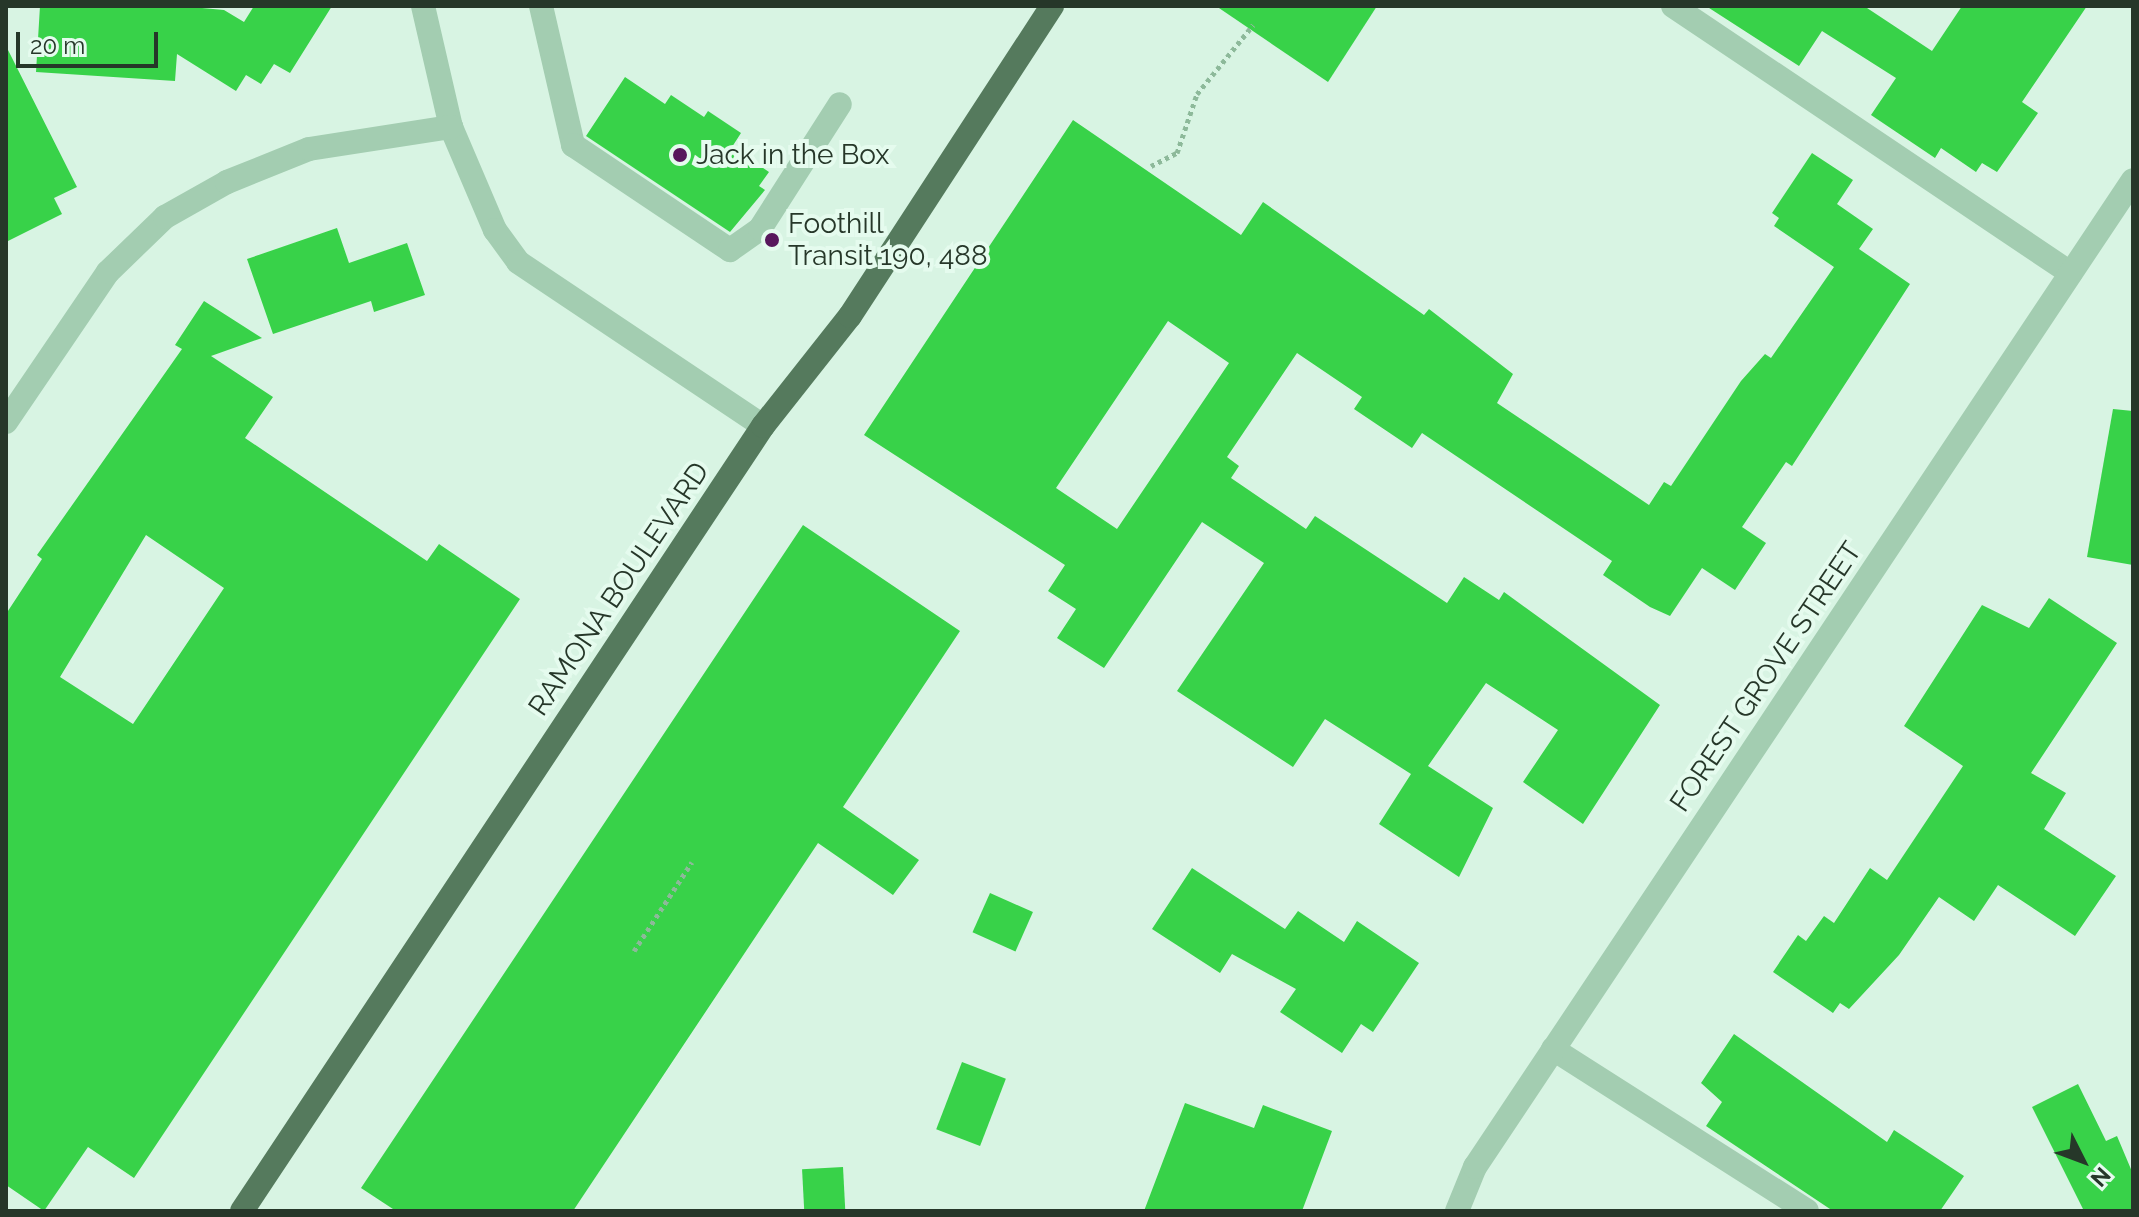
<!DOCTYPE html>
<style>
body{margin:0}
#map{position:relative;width:2139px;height:1217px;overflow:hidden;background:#d8f4e3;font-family:Raleway,sans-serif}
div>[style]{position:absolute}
.building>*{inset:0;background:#38d249;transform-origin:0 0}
.path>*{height:5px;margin-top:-2.5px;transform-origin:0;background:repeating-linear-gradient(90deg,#8db99a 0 4px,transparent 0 8px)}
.minor>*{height:24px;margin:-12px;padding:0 12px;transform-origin:12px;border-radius:12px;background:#a3cdb1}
.major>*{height:24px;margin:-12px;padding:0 12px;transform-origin:12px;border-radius:12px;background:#557a5d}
.dots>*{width:22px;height:22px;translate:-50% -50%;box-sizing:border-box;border:4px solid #e5fbee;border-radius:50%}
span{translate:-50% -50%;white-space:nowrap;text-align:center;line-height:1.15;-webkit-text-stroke:8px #e5fbee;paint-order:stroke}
.poi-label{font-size:28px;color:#263729}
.left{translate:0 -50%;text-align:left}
.street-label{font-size:28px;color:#263729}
.frame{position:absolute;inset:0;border:8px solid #263729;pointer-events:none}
.north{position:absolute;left:2043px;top:1121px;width:80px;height:80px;-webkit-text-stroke:6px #e5fbee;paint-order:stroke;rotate:132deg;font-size:22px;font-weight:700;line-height:32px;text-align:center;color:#263729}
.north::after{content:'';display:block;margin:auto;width:28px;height:36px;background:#263729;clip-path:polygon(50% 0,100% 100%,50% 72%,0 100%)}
.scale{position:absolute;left:16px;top:32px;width:142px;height:36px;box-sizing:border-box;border:4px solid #263729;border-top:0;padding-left:10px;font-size:24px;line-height:28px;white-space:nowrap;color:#263729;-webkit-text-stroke:6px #e5fbee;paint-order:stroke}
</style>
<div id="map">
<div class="building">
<div style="clip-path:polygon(40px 6px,180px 6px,224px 10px,244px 22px,254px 6px,332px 6px,290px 73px,274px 64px,261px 84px,246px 75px,236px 91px,177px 54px,175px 81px,36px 72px)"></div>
<div style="clip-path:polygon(1216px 6px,1377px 6px,1328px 82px)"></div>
<div style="clip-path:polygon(1706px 6px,1864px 6px,1932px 51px,1962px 6px,2087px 6px,2022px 102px,2038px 113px,1997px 172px,1982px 163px,1976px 172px,1941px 148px,1935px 158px,1871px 115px,1896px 78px,1822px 31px,1799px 66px)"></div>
<div style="clip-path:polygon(6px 46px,77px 187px,54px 198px,62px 214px,6px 242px)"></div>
<div style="clip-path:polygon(625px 77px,665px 104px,671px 95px,704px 117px,708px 111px,741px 133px,732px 147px,769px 172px,759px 186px,765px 190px,730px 232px,586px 136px)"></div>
<div style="clip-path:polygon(evenodd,1073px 120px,1241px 235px,1263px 202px,1424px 315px,1429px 309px,1513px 374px,1497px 403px,1649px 505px,1664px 482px,1671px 486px,1741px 381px,1765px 354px,1771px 358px,1834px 267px,1774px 226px,1779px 218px,1772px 213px,1812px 153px,1853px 180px,1837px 204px,1873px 229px,1859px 249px,1910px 284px,1792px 466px,1786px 462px,1742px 527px,1766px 543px,1735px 590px,1702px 568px,1670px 616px,1650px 607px,1603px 575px,1612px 561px,1422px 433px,1412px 448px,1354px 409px,1362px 397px,1297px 353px,1227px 457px,1239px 466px,1231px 478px,1306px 529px,1315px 516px,1447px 603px,1464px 577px,1499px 600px,1504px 592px,1660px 705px,1583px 824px,1523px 782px,1558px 730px,1486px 683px,1428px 766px,1493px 808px,1459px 877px,1379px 824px,1411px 774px,1325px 719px,1293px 767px,1177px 691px,1264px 563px,1202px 522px,1104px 668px,1057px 638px,1076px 609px,1048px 591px,1065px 565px,864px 435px,1073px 120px,1168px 321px,1229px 363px,1117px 529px,1056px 488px,1168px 321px)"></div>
<div style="clip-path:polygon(337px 228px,349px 263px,407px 243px,425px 295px,374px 312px,371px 301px,273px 334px,247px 259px)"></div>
<div style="clip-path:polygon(evenodd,204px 301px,262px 338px,211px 356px,273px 397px,245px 438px,427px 561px,439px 544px,520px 599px,134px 1178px,88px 1147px,44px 1211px,6px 1185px,6px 614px,42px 559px,37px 555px,182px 349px,175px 345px,204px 301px,146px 535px,224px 588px,133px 724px,60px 677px,146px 535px)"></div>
<div style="clip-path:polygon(2113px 409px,2133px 411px,2133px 565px,2087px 557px)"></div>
<div style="clip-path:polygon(803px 525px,960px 631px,843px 807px,919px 860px,893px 895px,818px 843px,573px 1211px,396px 1211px,361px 1188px)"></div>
<div style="clip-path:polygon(2049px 598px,2117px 643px,2031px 773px,2066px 793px,2044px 829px,2116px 876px,2075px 936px,1998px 885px,1974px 921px,1939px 897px,1899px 955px,1849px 1009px,1840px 1003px,1833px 1013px,1773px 972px,1798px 935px,1806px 941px,1824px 916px,1834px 923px,1870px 868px,1887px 880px,1963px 766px,1904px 726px,1982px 605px,2029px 628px)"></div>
<div style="clip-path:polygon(1192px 868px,1285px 929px,1298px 911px,1344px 942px,1357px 921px,1419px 963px,1373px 1032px,1361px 1024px,1342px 1053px,1280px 1012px,1296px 989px,1232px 954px,1220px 973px,1152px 929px)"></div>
<div style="left:990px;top:893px;width:47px;height:43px;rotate:24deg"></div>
<div style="clip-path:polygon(1734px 1034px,1887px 1142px,1894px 1130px,1964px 1176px,1940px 1211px,1833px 1211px,1706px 1126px,1722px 1102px,1701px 1083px)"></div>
<div style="left:962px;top:1062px;width:47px;height:72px;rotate:21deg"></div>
<div style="clip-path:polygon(2078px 1084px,2106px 1141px,2117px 1136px,2133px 1174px,2133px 1211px,2084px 1211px,2032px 1107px)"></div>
<div style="clip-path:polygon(1185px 1103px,1254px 1128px,1263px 1105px,1332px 1131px,1302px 1211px,1144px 1211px)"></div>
<div style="left:843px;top:1167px;width:44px;height:41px;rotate:87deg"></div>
</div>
<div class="path">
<div style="left:1151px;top:166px;width:29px;rotate:-27deg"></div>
<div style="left:1177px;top:153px;width:62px;rotate:-71.3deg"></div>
<div style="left:1197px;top:94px;width:89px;rotate:-50.9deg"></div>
<div style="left:634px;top:951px;width:106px;rotate:-56.9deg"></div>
</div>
<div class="minor">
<div style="left:423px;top:6px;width:124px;rotate:77deg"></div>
<div style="left:451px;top:127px;width:112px;rotate:66.9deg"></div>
<div style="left:495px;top:230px;width:39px;rotate:54deg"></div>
<div style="left:518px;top:262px;width:295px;rotate:33.8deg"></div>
<div style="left:541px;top:6px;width:143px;rotate:77deg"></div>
<div style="left:573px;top:145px;width:189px;rotate:33.8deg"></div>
<div style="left:730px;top:250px;width:37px;rotate:-35deg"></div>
<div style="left:760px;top:229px;width:148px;rotate:-57.4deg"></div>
<div style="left:1673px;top:6px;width:479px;rotate:33.9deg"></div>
<div style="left:6px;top:422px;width:181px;rotate:-55.8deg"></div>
<div style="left:108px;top:272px;width:79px;rotate:-44deg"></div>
<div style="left:165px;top:217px;width:71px;rotate:-29.4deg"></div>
<div style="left:227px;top:182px;width:88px;rotate:-21.9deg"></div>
<div style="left:309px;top:149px;width:144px;rotate:-8.8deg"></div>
<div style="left:1553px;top:1049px;width:301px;rotate:32.5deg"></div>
<div style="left:1457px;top:1211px;width:48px;rotate:-67.8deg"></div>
<div style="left:1475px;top:1167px;width:1186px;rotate:-56.31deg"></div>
</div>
<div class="major">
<div style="left:242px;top:1211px;width:942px;rotate:-56.43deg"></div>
<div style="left:763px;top:426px;width:140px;rotate:-51.7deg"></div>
<div style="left:850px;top:316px;width:370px;rotate:-56.9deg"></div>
</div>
<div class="dots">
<div style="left:680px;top:155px;background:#58175c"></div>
<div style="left:772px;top:240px;background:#58175c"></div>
</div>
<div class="poi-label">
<span class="left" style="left:696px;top:155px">Jack in the Box</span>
<span class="left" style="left:788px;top:240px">Foothill<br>Transit 190, 488</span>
</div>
<div class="street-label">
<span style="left:619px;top:589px;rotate:-56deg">RAMONA BOULEVARD</span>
<span style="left:1766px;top:677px;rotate:-56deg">FOREST GROVE STREET</span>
</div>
<div class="frame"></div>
<div class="north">N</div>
<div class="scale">20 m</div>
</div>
